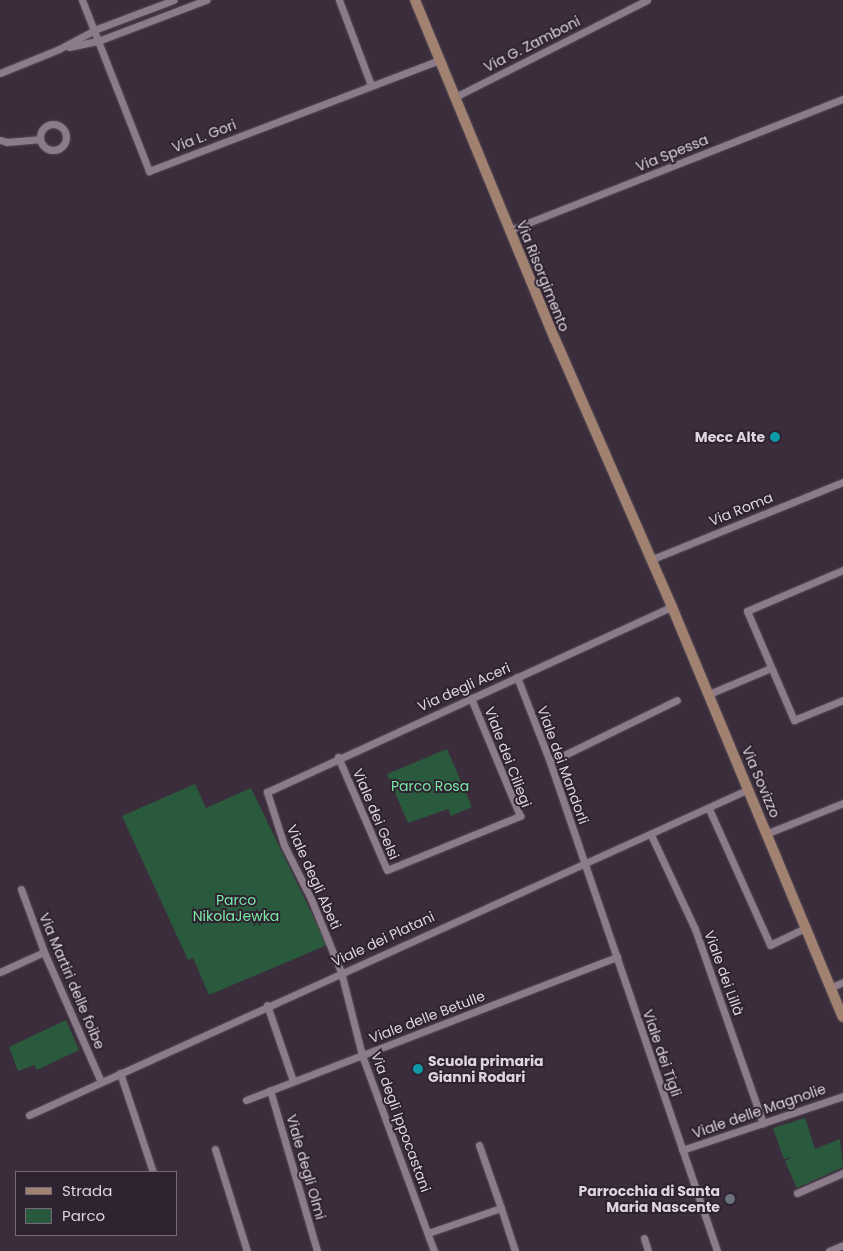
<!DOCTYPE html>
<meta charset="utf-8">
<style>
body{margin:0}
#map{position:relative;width:843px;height:1251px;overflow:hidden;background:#3b2d3b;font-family:Poppins,sans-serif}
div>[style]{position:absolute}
.green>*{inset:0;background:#2a5a3d}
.roads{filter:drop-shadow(0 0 1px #564a56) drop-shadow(0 0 1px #564a56)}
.street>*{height:7px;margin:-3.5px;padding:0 3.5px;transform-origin:3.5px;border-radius:3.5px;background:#8b7b8b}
.street>.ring{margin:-3.5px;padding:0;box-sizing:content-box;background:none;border:7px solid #8b7b8b;border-radius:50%}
.secondary>*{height:10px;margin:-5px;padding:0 5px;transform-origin:5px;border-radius:5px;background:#a18170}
.dots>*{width:14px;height:14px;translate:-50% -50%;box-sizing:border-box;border:2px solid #302331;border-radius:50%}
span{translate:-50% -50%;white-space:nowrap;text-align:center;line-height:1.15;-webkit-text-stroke:4px #302331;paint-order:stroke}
.street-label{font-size:14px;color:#ddd4dd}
.poi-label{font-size:14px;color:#ddd4dd;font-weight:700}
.right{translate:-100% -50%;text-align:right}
.left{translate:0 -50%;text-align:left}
.park-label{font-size:14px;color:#78eaa6}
.legend{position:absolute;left:15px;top:1171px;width:162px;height:65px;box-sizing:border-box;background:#302331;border:1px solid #756a76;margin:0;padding:6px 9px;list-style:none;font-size:15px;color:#ddd4dd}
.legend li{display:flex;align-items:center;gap:10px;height:25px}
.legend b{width:25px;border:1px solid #756a76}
</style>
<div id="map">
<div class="green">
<div style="clip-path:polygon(447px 749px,472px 807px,451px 816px,448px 809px,408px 823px,387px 774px)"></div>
<div style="clip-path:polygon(195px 784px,206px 808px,251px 788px,327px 945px,209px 995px,193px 958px,188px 960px,122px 816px)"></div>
<div style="clip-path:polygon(66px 1020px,79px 1050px,37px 1070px,34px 1065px,18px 1071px,9px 1047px)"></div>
<div style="clip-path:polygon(805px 1118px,815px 1149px,840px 1139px,843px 1167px,797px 1188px,785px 1161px,793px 1157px,784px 1159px,773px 1128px)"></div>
</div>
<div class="roads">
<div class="street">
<div style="left:82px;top:0;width:184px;rotate:68.6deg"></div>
<div style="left:149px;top:171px;width:311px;rotate:-20.9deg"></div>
<div style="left:339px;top:0;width:91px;rotate:69.4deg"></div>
<div style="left:69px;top:47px;width:30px;rotate:-12deg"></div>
<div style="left:98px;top:41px;width:116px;rotate:-20.8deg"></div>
<div style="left:0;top:73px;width:64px;rotate:-22.1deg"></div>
<div style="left:59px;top:49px;width:40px;rotate:-28deg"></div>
<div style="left:94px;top:30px;width:85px;rotate:-20.6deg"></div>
<div style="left:455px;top:97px;width:215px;rotate:-26.8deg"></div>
<div class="ring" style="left:40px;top:124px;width:19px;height:19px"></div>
<div style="left:0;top:140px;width:7px;rotate:16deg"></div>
<div style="left:7px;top:142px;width:32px;rotate:-5deg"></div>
<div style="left:510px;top:230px;width:358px;rotate:-21.5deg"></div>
<div style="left:650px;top:560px;width:208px;rotate:-22deg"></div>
<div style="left:843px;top:570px;width:104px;rotate:156.9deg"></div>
<div style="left:747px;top:611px;width:119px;rotate:66.7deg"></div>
<div style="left:794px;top:720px;width:53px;rotate:-22.2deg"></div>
<div style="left:517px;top:677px;width:91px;rotate:68.8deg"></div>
<div style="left:550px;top:762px;width:517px;rotate:71.14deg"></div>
<div style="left:709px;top:694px;width:67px;rotate:-22.8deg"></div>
<div style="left:338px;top:757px;width:123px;rotate:66.6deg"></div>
<div style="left:387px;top:870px;width:144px;rotate:-22.1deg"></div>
<div style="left:520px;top:816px;width:128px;rotate:-112.6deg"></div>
<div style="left:550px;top:762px;width:141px;rotate:-26deg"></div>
<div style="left:709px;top:809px;width:149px;rotate:65.8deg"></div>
<div style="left:770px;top:945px;width:41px;rotate:-25.9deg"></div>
<div style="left:768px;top:833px;width:81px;rotate:-21.8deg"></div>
<div style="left:651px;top:835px;width:104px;rotate:64.9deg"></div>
<div style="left:695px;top:929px;width:206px;rotate:70.7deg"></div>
<div style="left:21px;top:889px;width:67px;rotate:69.9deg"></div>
<div style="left:44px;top:952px;width:142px;rotate:66.3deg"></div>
<div style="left:0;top:972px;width:48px;rotate:-24.4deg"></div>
<div style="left:832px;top:987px;width:12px;rotate:-24deg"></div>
<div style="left:267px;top:1005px;width:80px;rotate:71.1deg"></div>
<div style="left:120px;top:1073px;width:104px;rotate:71.6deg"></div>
<div style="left:270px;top:1090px;width:168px;rotate:73.7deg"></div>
<div style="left:246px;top:1100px;width:398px;rotate:-21.1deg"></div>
<div style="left:29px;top:1115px;width:790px;rotate:-24.36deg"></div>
<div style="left:479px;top:1145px;width:67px;rotate:70.8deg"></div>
<div style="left:215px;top:1149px;width:107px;rotate:72.6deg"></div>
<div style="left:682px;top:1150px;width:170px;rotate:-18.5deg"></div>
<div style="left:797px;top:1193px;width:50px;rotate:-23.5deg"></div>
<div style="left:428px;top:1233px;width:77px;rotate:-18.9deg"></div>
<div style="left:501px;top:1208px;width:45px;rotate:72deg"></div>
<div style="left:644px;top:1238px;width:14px;rotate:73deg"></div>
<div style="left:434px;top:1251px;width:209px;rotate:-110.2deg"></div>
<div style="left:362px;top:1055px;width:86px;rotate:-104.2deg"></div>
<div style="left:341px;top:972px;width:79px;rotate:-112.3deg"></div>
<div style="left:311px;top:899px;width:60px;rotate:-116.6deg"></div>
<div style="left:284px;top:845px;width:56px;rotate:-107.8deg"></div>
<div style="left:267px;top:792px;width:445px;rotate:-24.6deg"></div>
<div style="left:829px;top:1251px;width:15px;rotate:-23deg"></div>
</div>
<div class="secondary">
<div style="left:415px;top:0;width:367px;rotate:67.6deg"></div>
<div style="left:555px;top:339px;width:292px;rotate:66.4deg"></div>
<div style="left:672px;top:607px;width:444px;rotate:67.4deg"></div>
</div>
</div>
<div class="dots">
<div style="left:775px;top:437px;background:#0f9aa8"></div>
<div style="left:418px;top:1069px;background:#0f9aa8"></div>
<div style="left:730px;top:1199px;background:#6b7280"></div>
</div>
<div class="street-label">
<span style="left:532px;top:44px;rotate:-27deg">Via G. Zamboni</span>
<span style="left:204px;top:136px;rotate:-21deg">Via L. Gori</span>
<span style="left:672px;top:153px;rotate:-22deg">Via Spessa</span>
<span style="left:543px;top:276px;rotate:68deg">Via Risorgimento</span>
<span style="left:741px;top:509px;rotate:-22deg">Via Roma</span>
<span style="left:464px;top:687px;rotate:-24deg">Via degli Aceri</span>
<span style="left:508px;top:757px;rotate:69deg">Viale dei Ciliegi</span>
<span style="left:563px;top:765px;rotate:70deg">Viale dei Mandorli</span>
<span style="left:761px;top:782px;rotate:67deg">Via Sovizzo</span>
<span style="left:376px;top:814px;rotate:67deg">Viale dei Gelsi</span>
<span style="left:314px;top:877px;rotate:66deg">Viale degli Abeti</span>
<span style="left:383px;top:939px;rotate:-25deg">Viale dei Platani</span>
<span style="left:724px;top:973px;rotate:70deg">Viale dei Lillà</span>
<span style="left:72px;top:981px;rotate:67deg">Via Martiri delle foibe</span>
<span style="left:427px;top:1017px;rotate:-21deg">Viale delle Betulle</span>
<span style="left:662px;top:1053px;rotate:71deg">Viale dei Tigli</span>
<span style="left:759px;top:1111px;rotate:-19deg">Viale delle Magnolie</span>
<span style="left:401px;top:1122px;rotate:70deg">Via degli Ippocastani</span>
<span style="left:306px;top:1167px;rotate:74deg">Viale degli Olmi</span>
</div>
<div class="poi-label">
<span class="right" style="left:765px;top:437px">Mecc Alte</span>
<span class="left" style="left:428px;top:1069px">Scuola primaria<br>Gianni Rodari</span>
<span class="right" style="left:720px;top:1199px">Parrocchia di Santa<br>Maria Nascente</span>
</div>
<div class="park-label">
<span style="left:430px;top:786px">Parco Rosa</span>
<span style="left:236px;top:908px">Parco<br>NikolaJewka</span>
</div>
<ul class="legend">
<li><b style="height:6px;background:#a18170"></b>Strada</li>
<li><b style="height:14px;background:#2a5a3d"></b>Parco</li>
</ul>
</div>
